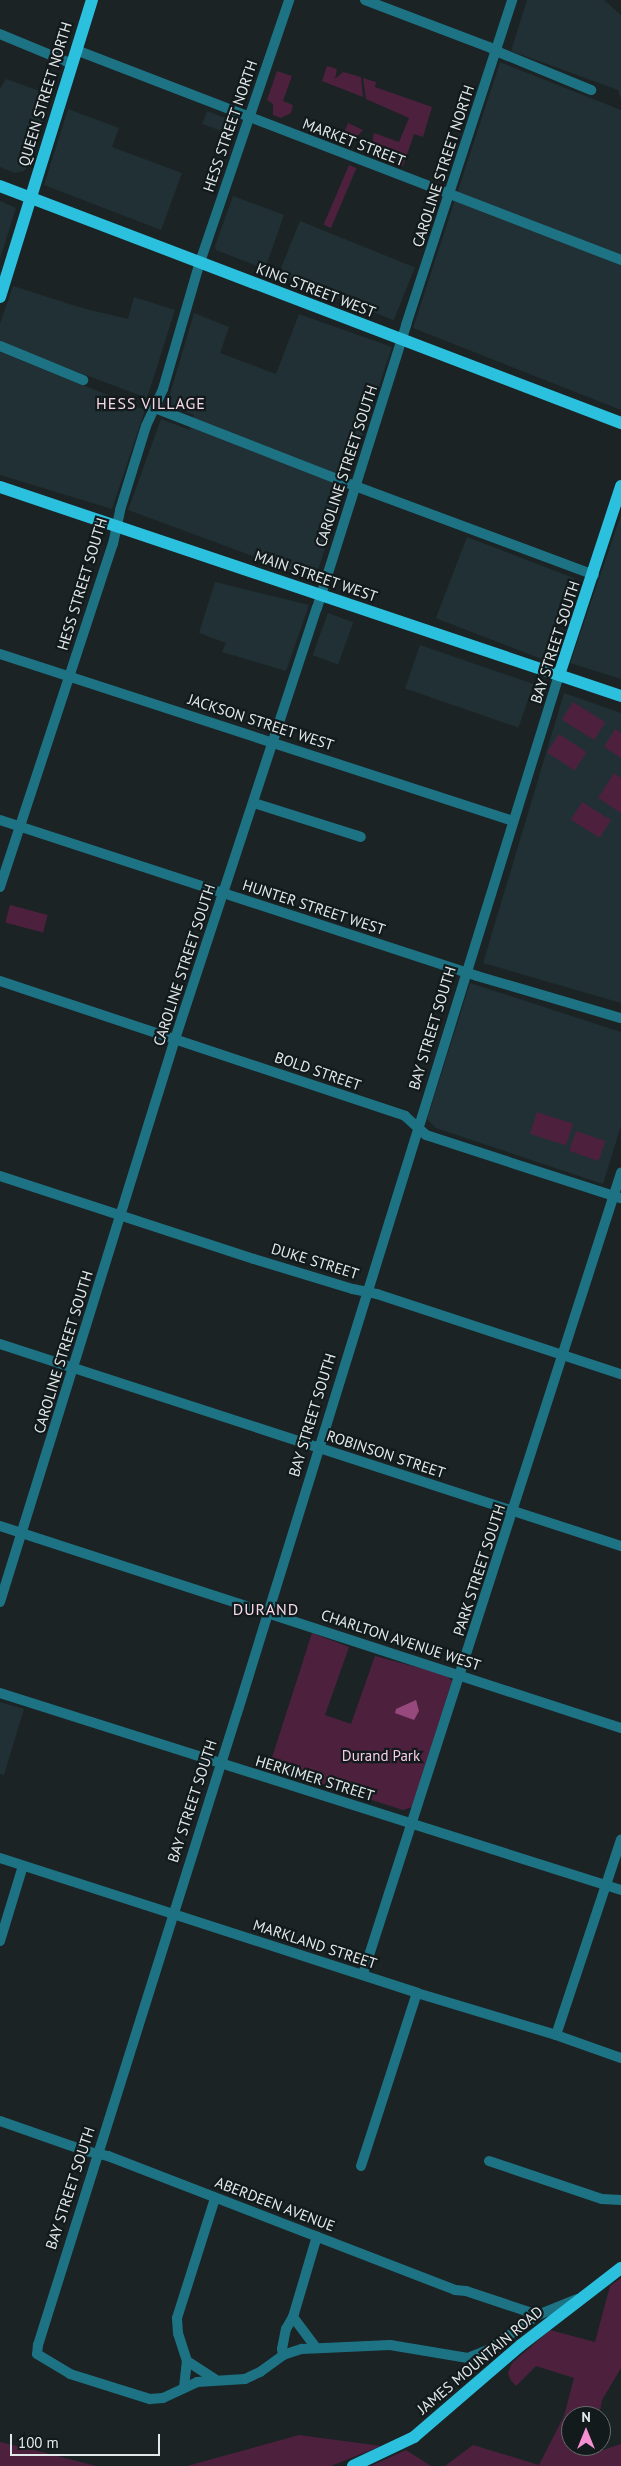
<!DOCTYPE html>
<style>
body{margin:0}
#map{position:relative;width:621px;height:2466px;overflow:hidden;background:#1b2325;font-family:"PT Sans",sans-serif}
div>[style]{position:absolute}
.built>*{inset:0;background:#203034;transform-origin:0 0}
.green>*{inset:0;background:#4d213e;transform-origin:0 0}
.water>*{inset:0;background:#97497d}
.minor>*{height:10px;margin:-5px;padding:0 5px;transform-origin:5px;border-radius:5px;background:#1d7384}
.major>*{height:12px;margin:-6px;padding:0 6px;transform-origin:6px;border-radius:6px;background:#2bc0de}
span{translate:-50% -50%;white-space:nowrap;text-align:center;line-height:1.15;-webkit-text-stroke:4.5px #121a1c;paint-order:stroke}
.street-label{font-size:15px;color:#e3e9ea}
.park-label{font-size:15px;color:#f9cce7}
.neighbourhood-label{font-size:16px;color:#f7d9ea;letter-spacing:1px}
.north{position:absolute;left:561px;top:2406px;width:50px;height:50px;box-sizing:border-box;background:#121a1c;border:1px solid #666d6e;border-radius:50%;rotate:0deg;font-size:14px;font-weight:700;line-height:20px;text-align:center;color:#e3e9ea}
.north::after{content:'';display:block;margin:auto;width:18px;height:22px;background:#f591d2;clip-path:polygon(50% 0,100% 100%,50% 72%,0 100%)}
.scale{position:absolute;left:10px;top:2434px;width:150px;height:22px;box-sizing:border-box;border:2px solid #e3e9ea;border-top:0;padding-left:6px;font-size:15px;line-height:18px;white-space:nowrap;color:#e3e9ea;-webkit-text-stroke:4px #121a1c;paint-order:stroke}
</style>
<div id="map">
<div class="built">
<div style="clip-path:polygon(527px 0,604px 0,621px 15px,621px 99px,618px 90px,511px 51px)"></div>
<div style="clip-path:polygon(500px 62px,621px 110px,621px 410px,413px 328px)"></div>
<div style="clip-path:polygon(6px 79px,51px 95px,31px 163px,24px 171px,15px 173px,0 167px,0 89px)"></div>
<div style="clip-path:polygon(68px 109px,119px 128px,112px 147px,182px 173px,161px 230px,44px 185px)"></div>
<div style="clip-path:polygon(207px 111px,233px 121px,236px 125px,233px 135px,202px 124px)"></div>
<div style="clip-path:polygon(233px 196px,284px 215px,265px 269px,216px 250px,215px 246px)"></div>
<div style="clip-path:polygon(0 201px,16px 208px,0 259px)"></div>
<div style="left:300px;top:221px;width:124px;height:57px;rotate:22deg"></div>
<div style="clip-path:polygon(13px 286px,82px 308px,128px 319px,134px 297px,175px 310px,147px 398px,0 343px,0 324px)"></div>
<div style="clip-path:polygon(194px 313px,229px 327px,220px 353px,276px 374px,299px 314px,392px 347px,315px 579px,128px 510px,161px 419px,190px 430px,194px 415px,167px 404px)"></div>
<div style="clip-path:polygon(0 352px,145px 410px,112px 509px,0 475px)"></div>
<div style="clip-path:polygon(621px 515px,621px 679px,570px 663px)"></div>
<div style="left:467px;top:537px;width:115px;height:87px;rotate:21deg"></div>
<div style="clip-path:polygon(215px 582px,309px 605px,286px 671px,222px 652px,226px 643px,199px 633px)"></div>
<div style="left:328px;top:613px;width:27px;height:45px;rotate:20deg"></div>
<div style="left:420px;top:645px;width:120px;height:46px;rotate:19deg"></div>
<div style="clip-path:polygon(564px 693px,621px 713px,621px 1003px,483px 963px)"></div>
<div style="clip-path:polygon(470px 983px,621px 1032px,621px 1126px,603px 1184px,436px 1128px,427px 1119px)"></div>
<div style="clip-path:polygon(0 1702px,24px 1709px,4px 1775px,0 1774px)"></div>
</div>
<div class="green">
<div style="clip-path:polygon(327px 66px,337px 69px,335px 79px,343px 72px,361px 77px,363px 97px,322px 81px)"></div>
<div style="clip-path:polygon(277px 71px,292px 76px,283px 101px,293px 105px,291px 113px,281px 118px,273px 115px,273px 104px,267px 100px)"></div>
<div style="clip-path:polygon(363px 78px,376px 82px,375px 87px,432px 107px,423px 137px,414px 134px,403px 166px,374px 154px,373px 137px,374px 133px,399px 142px,409px 118px,366px 99px)"></div>
<div style="clip-path:polygon(348px 123px,363px 130px,349px 145px,342px 142px,342px 138px)"></div>
<div style="left:349px;top:165px;width:8px;height:65px;rotate:23deg"></div>
<div style="left:573px;top:702px;width:38px;height:21px;rotate:32deg"></div>
<div style="clip-path:polygon(615px 729px,621px 733px,621px 758px,604px 747px)"></div>
<div style="left:559px;top:734px;width:33px;height:22px;rotate:33deg"></div>
<div style="clip-path:polygon(614px 773px,621px 778px,621px 813px,598px 798px)"></div>
<div style="left:582px;top:802px;width:34px;height:21px;rotate:32deg"></div>
<div style="left:10px;top:905px;width:39px;height:18px;rotate:15deg"></div>
<div style="left:537px;top:1112px;width:38px;height:23px;rotate:18deg"></div>
<div style="left:576px;top:1131px;width:31px;height:21px;rotate:19deg"></div>
<div style="clip-path:polygon(312px 1633px,349px 1647px,325px 1715px,351px 1724px,375px 1656px,446px 1675px,452px 1681px,412px 1807px,403px 1810px,269px 1767px)"></div>
<div style="clip-path:polygon(621px 2278px,621px 2368px,602px 2400px,599px 2416px,571px 2416px,571px 2446px,597px 2446px,603px 2450px,621px 2444px,621px 2466px,445px 2466px,473px 2445px,539px 2465px,564px 2416px,574px 2378px,536px 2366px,516px 2386px,510px 2379px,508px 2373px,512px 2363px,550px 2330px,595px 2342px,610px 2286px)"></div>
<div style="clip-path:polygon(299px 2435px,381px 2446px,331px 2466px,187px 2466px)"></div>
<div style="clip-path:polygon(0 2442px,42px 2452px,96px 2466px,0 2466px)"></div>
<div style="clip-path:polygon(406px 2450px,431px 2466px,371px 2466px)"></div>
</div>
<div class="water">
<div style="clip-path:polygon(416px 1700px,419px 1711px,414px 1720px,395px 1713px,396px 1709px)"></div>
</div>
<div class="minor">
<div style="left:365px;top:0;width:133px;rotate:20.8deg"></div>
<div style="left:489px;top:47px;width:8px;rotate:30deg"></div>
<div style="left:496px;top:51px;width:103px;rotate:22.3deg"></div>
<div style="left:0;top:34px;width:78px;rotate:22.6deg"></div>
<div style="left:76px;top:50px;width:584px;rotate:21.07deg"></div>
<div style="left:0;top:346px;width:90px;rotate:22.3deg"></div>
<div style="left:155px;top:408px;width:215px;rotate:21.3deg"></div>
<div style="left:355px;top:486px;width:255px;rotate:20.4deg"></div>
<div style="left:0;top:654px;width:539px;rotate:18.03deg"></div>
<div style="left:559px;top:675px;width:1087px;rotate:107.23deg"></div>
<div style="left:237px;top:1713px;width:663px;rotate:107.48deg"></div>
<div style="left:38px;top:2345px;width:9px;rotate:96deg"></div>
<div style="left:37px;top:2354px;width:39px;rotate:31deg"></div>
<div style="left:70px;top:2374px;width:84px;rotate:17.4deg"></div>
<div style="left:150px;top:2399px;width:13px;rotate:-4deg"></div>
<div style="left:163px;top:2398px;width:38px;rotate:-25deg"></div>
<div style="left:197px;top:2382px;width:48px;rotate:-3.6deg"></div>
<div style="left:245px;top:2379px;width:17px;rotate:-25deg"></div>
<div style="left:260px;top:2372px;width:29px;rotate:-36deg"></div>
<div style="left:283px;top:2355px;width:20px;rotate:-18deg"></div>
<div style="left:302px;top:2349px;width:88px;rotate:-2.6deg"></div>
<div style="left:390px;top:2345px;width:79px;rotate:9.5deg"></div>
<div style="left:468px;top:2358px;width:22px;rotate:-22deg"></div>
<div style="left:488px;top:2350px;width:61px;rotate:-35deg"></div>
<div style="left:538px;top:2315px;width:42px;rotate:-22.3deg"></div>
<div style="left:254px;top:803px;width:112px;rotate:17.6deg"></div>
<div style="left:0;top:820px;width:502px;rotate:18.11deg"></div>
<div style="left:477px;top:976px;width:150px;rotate:16.3deg"></div>
<div style="left:0;top:887px;width:361px;rotate:-71.8deg"></div>
<div style="left:113px;top:544px;width:35px;rotate:-78deg"></div>
<div style="left:120px;top:510px;width:88px;rotate:-72.8deg"></div>
<div style="left:146px;top:426px;width:41px;rotate:-65.3deg"></div>
<div style="left:163px;top:389px;width:132px;rotate:-73.8deg"></div>
<div style="left:200px;top:262px;width:277px;rotate:-71.2deg"></div>
<div style="left:0;top:981px;width:427px;rotate:18.4deg"></div>
<div style="left:405px;top:1116px;width:28px;rotate:42deg"></div>
<div style="left:426px;top:1135px;width:204px;rotate:18deg"></div>
<div style="left:0;top:1176px;width:267px;rotate:18.1deg"></div>
<div style="left:254px;top:1259px;width:103px;rotate:16.9deg"></div>
<div style="left:353px;top:1289px;width:25px;rotate:12deg"></div>
<div style="left:377px;top:1294px;width:257px;rotate:18.2deg"></div>
<div style="left:0;top:1344px;width:653px;rotate:18.02deg"></div>
<div style="left:0;top:1526px;width:653px;rotate:18.02deg"></div>
<div style="left:0;top:1602px;width:590px;rotate:-72.73deg"></div>
<div style="left:175px;top:1039px;width:454px;rotate:-71.8deg"></div>
<div style="left:317px;top:608px;width:297px;rotate:-72.5deg"></div>
<div style="left:406px;top:325px;width:342px;rotate:-71.9deg"></div>
<div style="left:0;top:1693px;width:651px;rotate:17.6deg"></div>
<div style="left:0;top:1858px;width:438px;rotate:17.9deg"></div>
<div style="left:417px;top:1993px;width:145px;rotate:16.8deg"></div>
<div style="left:556px;top:2035px;width:69px;rotate:19.5deg"></div>
<div style="left:0;top:1941px;width:78px;rotate:-73deg"></div>
<div style="left:363px;top:1974px;width:842px;rotate:-72.15deg"></div>
<div style="left:556px;top:2035px;width:206px;rotate:-71.6deg"></div>
<div style="left:0;top:2121px;width:91px;rotate:19.2deg"></div>
<div style="left:86px;top:2151px;width:23px;rotate:13deg"></div>
<div style="left:108px;top:2156px;width:372px;rotate:21.1deg"></div>
<div style="left:455px;top:2290px;width:11px;rotate:5deg"></div>
<div style="left:466px;top:2291px;width:76px;rotate:18.4deg"></div>
<div style="left:489px;top:2161px;width:119px;rotate:18.6deg"></div>
<div style="left:602px;top:2199px;width:19px;rotate:3deg"></div>
<div style="left:361px;top:2166px;width:182px;rotate:-72.1deg"></div>
<div style="left:293px;top:2317px;width:39px;rotate:53deg"></div>
<div style="left:283px;top:2355px;width:6px;rotate:-99deg"></div>
<div style="left:282px;top:2349px;width:20px;rotate:-79deg"></div>
<div style="left:286px;top:2329px;width:14px;rotate:-60deg"></div>
<div style="left:293px;top:2317px;width:84px;rotate:-73.5deg"></div>
<div style="left:187px;top:2361px;width:33px;rotate:33deg"></div>
<div style="left:184px;top:2388px;width:27px;rotate:-84deg"></div>
<div style="left:187px;top:2361px;width:29px;rotate:-108deg"></div>
<div style="left:178px;top:2333px;width:15px;rotate:-94deg"></div>
<div style="left:177px;top:2318px;width:126px;rotate:-72.4deg"></div>
</div>
<div class="major">
<div style="left:0;top:186px;width:665px;rotate:20.89deg"></div>
<div style="left:0;top:297px;width:311px;rotate:-72.8deg"></div>
<div style="left:0;top:487px;width:655px;rotate:18.6deg"></div>
<div style="left:559px;top:675px;width:199px;rotate:-71.8deg"></div>
<div style="left:353px;top:2466px;width:68px;rotate:-25.4deg"></div>
<div style="left:414px;top:2437px;width:141px;rotate:-40.7deg"></div>
<div style="left:521px;top:2345px;width:126px;rotate:-37.6deg"></div>
</div>
<div class="street-label">
<span style="left:45px;top:94px;rotate:-73deg">QUEEN STREET NORTH</span>
<span style="left:230px;top:126px;rotate:-71deg">HESS STREET NORTH</span>
<span style="left:354px;top:142px;rotate:21deg">MARKET STREET</span>
<span style="left:443px;top:166px;rotate:-72deg">CAROLINE STREET NORTH</span>
<span style="left:316px;top:290px;rotate:21deg">KING STREET WEST</span>
<span style="left:346px;top:466px;rotate:-72deg">CAROLINE STREET SOUTH</span>
<span style="left:316px;top:576px;rotate:19deg">MAIN STREET WEST</span>
<span style="left:82px;top:584px;rotate:-73deg">HESS STREET SOUTH</span>
<span style="left:555px;top:642px;rotate:-72deg">BAY STREET SOUTH</span>
<span style="left:261px;top:722px;rotate:18deg">JACKSON STREET WEST</span>
<span style="left:314px;top:907px;rotate:18deg">HUNTER STREET WEST</span>
<span style="left:184px;top:965px;rotate:-72deg">CAROLINE STREET SOUTH</span>
<span style="left:432px;top:1028px;rotate:-73deg">BAY STREET SOUTH</span>
<span style="left:318px;top:1071px;rotate:19deg">BOLD STREET</span>
<span style="left:315px;top:1261px;rotate:17deg">DUKE STREET</span>
<span style="left:63px;top:1352px;rotate:-73deg">CAROLINE STREET SOUTH</span>
<span style="left:312px;top:1415px;rotate:-73deg">BAY STREET SOUTH</span>
<span style="left:386px;top:1454px;rotate:18deg">ROBINSON STREET</span>
<span style="left:479px;top:1570px;rotate:-72deg">PARK STREET SOUTH</span>
<span style="left:401px;top:1640px;rotate:18deg">CHARLTON AVENUE WEST</span>
<span style="left:315px;top:1778px;rotate:17deg">HERKIMER STREET</span>
<span style="left:192px;top:1801px;rotate:-72deg">BAY STREET SOUTH</span>
<span style="left:315px;top:1944px;rotate:18deg">MARKLAND STREET</span>
<span style="left:70px;top:2188px;rotate:-72deg">BAY STREET SOUTH</span>
<span style="left:275px;top:2204px;rotate:21deg">ABERDEEN AVENUE</span>
<span style="left:480px;top:2360px;rotate:-40deg">JAMES MOUNTAIN ROAD</span>
</div>
<div class="park-label">
<span style="left:381px;top:1756px">Durand Park</span>
</div>
<div class="neighbourhood-label">
<span style="left:151px;top:403px">HESS VILLAGE</span>
<span style="left:266px;top:1609px">DURAND</span>
</div>
<div class="north">N</div>
<div class="scale">100 m</div>
</div>
